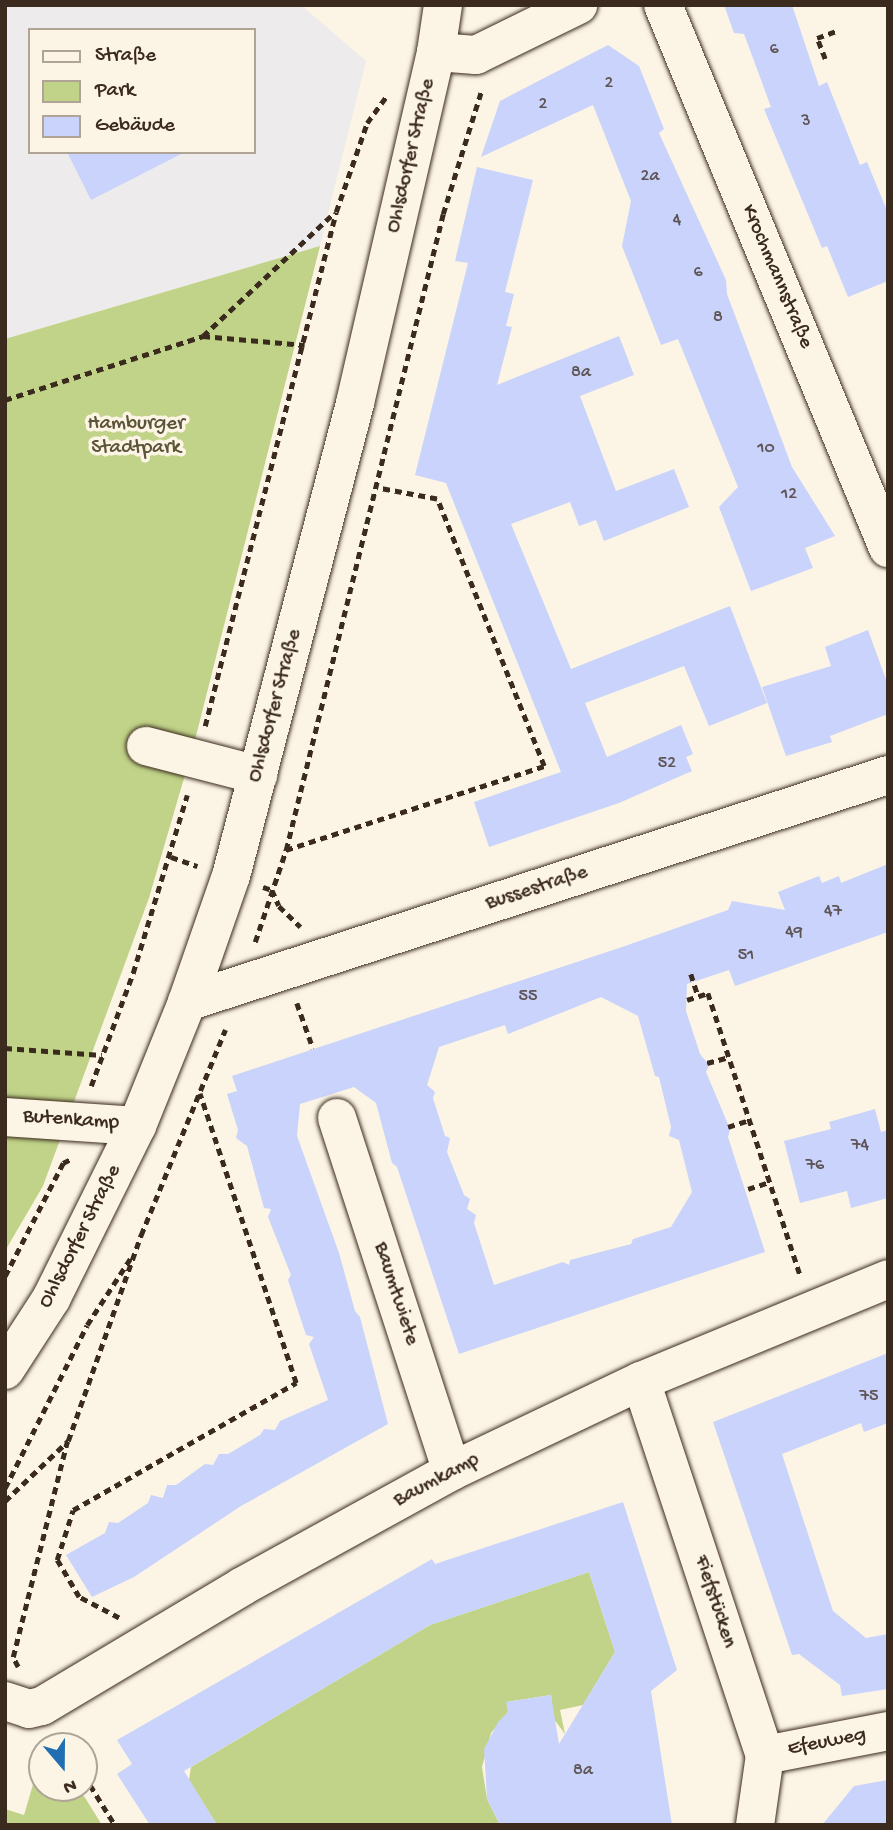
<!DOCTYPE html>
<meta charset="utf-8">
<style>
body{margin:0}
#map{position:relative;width:893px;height:1830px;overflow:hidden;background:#fcf5e5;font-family:"Gochi Hand",sans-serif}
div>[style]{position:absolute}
.built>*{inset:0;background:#edebec}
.green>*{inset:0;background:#c0d388}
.building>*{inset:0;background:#c9d3fb}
.path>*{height:4.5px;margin-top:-2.25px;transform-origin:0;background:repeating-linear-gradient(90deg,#3b2a1e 0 7px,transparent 0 12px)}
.roads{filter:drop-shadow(0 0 2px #3b2a1e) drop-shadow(0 0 2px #3b2a1e)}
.minor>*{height:38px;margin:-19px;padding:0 19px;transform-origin:19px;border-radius:19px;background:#fcf5e5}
span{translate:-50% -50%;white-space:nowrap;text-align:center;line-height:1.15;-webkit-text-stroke:7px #fcf5e5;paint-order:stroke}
.number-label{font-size:18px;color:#5e5455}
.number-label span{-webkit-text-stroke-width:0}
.street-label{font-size:21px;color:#3b2a1e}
.park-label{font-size:21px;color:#5c5438}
.frame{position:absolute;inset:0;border:7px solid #3b2a1e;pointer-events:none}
.legend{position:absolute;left:28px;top:28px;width:228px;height:126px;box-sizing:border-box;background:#fcf5e5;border:2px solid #afa495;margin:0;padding:9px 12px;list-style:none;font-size:21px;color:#3b2a1e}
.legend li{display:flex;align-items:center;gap:14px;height:35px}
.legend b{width:35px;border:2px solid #afa495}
.north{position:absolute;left:28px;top:1732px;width:70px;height:70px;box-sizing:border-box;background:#fcf5e5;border:2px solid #afa495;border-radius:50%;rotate:160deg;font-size:19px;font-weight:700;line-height:28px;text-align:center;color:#3b2a1e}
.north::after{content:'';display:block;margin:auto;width:24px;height:32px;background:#1f6fb2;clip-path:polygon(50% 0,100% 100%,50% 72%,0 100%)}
</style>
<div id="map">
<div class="built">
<div style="clip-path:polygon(evenodd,6px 5px,301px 5px,366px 61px,320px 246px,5px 339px,6px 5px,30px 30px,254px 30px,254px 152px,30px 152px,30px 30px)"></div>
</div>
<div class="green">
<div style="clip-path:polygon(320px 246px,194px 744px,149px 898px,43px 1186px,5px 1251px,5px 339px)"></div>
<div style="clip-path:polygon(589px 1572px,615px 1652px,583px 1705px,560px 1710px,565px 1734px,545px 1707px,552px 1706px,551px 1695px,507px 1702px,508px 1712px,491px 1733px,482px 1767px,487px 1799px,500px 1825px,217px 1825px,189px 1780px,191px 1767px,430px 1625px)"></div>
<div style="clip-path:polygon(42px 1754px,42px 1788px,79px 1788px,102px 1825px,5px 1825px,5px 1809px,24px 1815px)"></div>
</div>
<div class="building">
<div style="clip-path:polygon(724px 5px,792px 5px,819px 86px,827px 82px,860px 165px,867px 162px,888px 213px,888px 281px,848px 297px,827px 246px,822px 248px,764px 109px,771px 107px,744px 34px,734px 33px)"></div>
<div style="clip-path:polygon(608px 45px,639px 66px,664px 129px,659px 133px,726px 280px,727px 294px,792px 467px,835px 536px,805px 548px,813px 568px,751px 591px,719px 507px,738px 487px,678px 339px,661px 345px,622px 246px,631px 201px,593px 105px,481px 157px,500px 101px)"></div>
<div style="clip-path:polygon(67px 152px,185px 152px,91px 200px)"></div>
<div style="clip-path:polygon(477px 167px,533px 180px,505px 292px,514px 294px,506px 326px,512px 327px,497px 385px,619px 336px,634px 375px,580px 396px,616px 491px,674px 469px,689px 507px,604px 541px,596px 520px,579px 526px,570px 502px,511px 524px,571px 669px,730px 606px,767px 703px,709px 726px,684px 666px,585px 703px,607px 757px,681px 725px,693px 754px,686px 757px,692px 771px,619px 803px,489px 847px,474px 802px,561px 772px,446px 483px,415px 475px,468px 263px,455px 261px)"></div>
<div style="clip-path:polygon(868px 630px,888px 685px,888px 714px,830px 736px,832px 742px,786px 756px,762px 687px,831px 666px,825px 647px)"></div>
<div style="clip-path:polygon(evenodd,888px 864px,888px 932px,735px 986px,729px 970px,687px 984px,686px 1011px,700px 1054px,709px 1065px,706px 1072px,730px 1129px,728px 1137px,765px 1252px,459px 1354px,397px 1167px,392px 1163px,376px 1103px,354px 1087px,300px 1104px,297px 1136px,339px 1253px,355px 1311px,360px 1317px,388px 1424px,241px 1506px,134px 1577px,92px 1597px,66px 1555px,105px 1533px,109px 1522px,118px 1523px,148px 1503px,151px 1495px,163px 1498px,167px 1485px,176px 1485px,205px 1464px,213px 1465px,219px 1454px,228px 1454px,260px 1435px,264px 1429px,275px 1430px,280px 1421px,328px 1400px,309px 1344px,314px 1337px,306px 1335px,288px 1280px,291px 1275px,268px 1217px,271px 1209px,264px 1208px,247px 1146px,236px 1138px,238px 1130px,227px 1094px,237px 1091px,232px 1076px,622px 947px,728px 910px,732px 901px,785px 910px,778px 892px,819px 876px,822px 883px,839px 876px,841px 883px,888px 864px,601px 997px,638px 1016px,655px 1076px,659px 1077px,671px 1127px,669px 1136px,679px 1140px,692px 1192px,671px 1227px,633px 1239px,631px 1244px,570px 1260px,569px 1265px,563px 1262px,494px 1285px,474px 1223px,476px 1215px,467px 1209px,470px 1199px,464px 1195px,447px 1152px,450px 1138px,445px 1136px,433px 1098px,435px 1092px,427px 1085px,439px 1047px,505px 1025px,508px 1034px,601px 997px)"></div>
<div style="clip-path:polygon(875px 1109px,881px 1132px,888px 1130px,888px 1198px,851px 1208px,847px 1191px,800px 1203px,784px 1141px,831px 1129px,829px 1122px)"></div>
<div style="clip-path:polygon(888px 1353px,888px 1423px,864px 1432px,861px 1423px,782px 1454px,833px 1611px,866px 1638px,888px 1634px,888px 1689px,842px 1696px,840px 1685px,799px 1654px,792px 1655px,713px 1422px)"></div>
<div style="clip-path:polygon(623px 1502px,677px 1670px,651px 1691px,672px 1825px,500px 1825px,487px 1799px,484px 1749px,498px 1722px,508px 1712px,506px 1702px,551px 1695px,559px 1744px,615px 1652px,589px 1572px,430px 1625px,184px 1771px,217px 1825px,150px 1825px,117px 1774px,132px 1764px,117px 1740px,432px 1559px,435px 1564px)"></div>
<div style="clip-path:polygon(888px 1780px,888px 1825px,822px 1825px,854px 1786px)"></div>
</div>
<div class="path">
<div style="left:825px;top:59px;width:22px;rotate:-111deg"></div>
<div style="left:817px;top:38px;width:20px;rotate:-20deg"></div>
<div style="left:203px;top:336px;width:102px;rotate:5deg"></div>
<div style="left:5px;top:400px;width:208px;rotate:-17.9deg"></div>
<div style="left:203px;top:336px;width:180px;rotate:-43.2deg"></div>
<div style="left:205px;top:726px;width:530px;rotate:-75.7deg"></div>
<div style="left:336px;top:212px;width:94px;rotate:-70.8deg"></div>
<div style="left:367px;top:123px;width:32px;rotate:-54deg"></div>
<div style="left:286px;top:850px;width:271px;rotate:-18deg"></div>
<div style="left:544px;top:766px;width:288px;rotate:-111.8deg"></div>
<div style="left:437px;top:499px;width:60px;rotate:-169.4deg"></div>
<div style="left:171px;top:857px;width:28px;rotate:19deg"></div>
<div style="left:263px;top:887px;width:9px;rotate:18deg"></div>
<div style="left:272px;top:890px;width:17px;rotate:66deg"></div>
<div style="left:279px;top:906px;width:30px;rotate:44deg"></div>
<div style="left:255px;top:942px;width:97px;rotate:-71.4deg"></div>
<div style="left:286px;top:850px;width:655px;rotate:-76.13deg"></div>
<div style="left:443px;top:214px;width:128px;rotate:-72.7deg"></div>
<div style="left:691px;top:974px;width:23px;rotate:72deg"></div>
<div style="left:687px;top:1000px;width:22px;rotate:-18deg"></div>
<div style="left:708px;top:993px;width:299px;rotate:71.9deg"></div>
<div style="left:297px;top:1003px;width:48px;rotate:70.4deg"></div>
<div style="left:5px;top:1048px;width:97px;rotate:4.1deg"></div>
<div style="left:707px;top:1063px;width:23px;rotate:-15deg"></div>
<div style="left:91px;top:1086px;width:121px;rotate:-69.6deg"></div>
<div style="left:133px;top:973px;width:186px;rotate:-73.1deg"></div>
<div style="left:728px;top:1127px;width:23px;rotate:-18deg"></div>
<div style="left:748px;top:1189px;width:23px;rotate:-18deg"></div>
<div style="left:5px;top:1276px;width:127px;rotate:-62.8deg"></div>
<div style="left:63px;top:1163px;width:9px;rotate:-27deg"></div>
<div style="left:5px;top:1488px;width:182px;rotate:-63.3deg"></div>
<div style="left:87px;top:1325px;width:82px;rotate:-56.9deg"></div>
<div style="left:5px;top:1501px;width:87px;rotate:-43.6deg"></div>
<div style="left:68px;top:1441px;width:219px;rotate:-70.5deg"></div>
<div style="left:141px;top:1235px;width:222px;rotate:-67.7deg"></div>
<div style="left:119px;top:1618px;width:45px;rotate:-152.3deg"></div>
<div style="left:79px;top:1597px;width:43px;rotate:-120.7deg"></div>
<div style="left:57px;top:1560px;width:52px;rotate:-72.3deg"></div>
<div style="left:73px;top:1510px;width:257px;rotate:-29.7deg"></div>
<div style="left:296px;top:1383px;width:305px;rotate:-108.4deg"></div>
<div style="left:18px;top:1667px;width:11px;rotate:-117deg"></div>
<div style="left:13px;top:1657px;width:222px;rotate:-75.9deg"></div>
<div style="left:61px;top:1737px;width:10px;rotate:61deg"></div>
<div style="left:84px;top:1775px;width:59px;rotate:58.2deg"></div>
</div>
<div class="roads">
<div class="minor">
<div style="left:663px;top:5px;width:588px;rotate:67.49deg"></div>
<div style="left:436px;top:52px;width:40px;rotate:4.3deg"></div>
<div style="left:476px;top:55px;width:114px;rotate:-26.1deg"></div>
<div style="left:146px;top:746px;width:116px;rotate:14.5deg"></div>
<div style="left:187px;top:1002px;width:737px;rotate:-17.94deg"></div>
<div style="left:5px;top:1117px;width:132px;rotate:3.9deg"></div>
<div style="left:337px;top:1118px;width:371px;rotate:72deg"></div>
<div style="left:5px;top:1370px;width:85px;rotate:-57.1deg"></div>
<div style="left:51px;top:1299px;width:193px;rotate:-63.6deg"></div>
<div style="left:137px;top:1126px;width:134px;rotate:-68deg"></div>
<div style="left:187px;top:1002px;width:133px;rotate:-70.8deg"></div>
<div style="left:231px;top:876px;width:489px;rotate:-75.3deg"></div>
<div style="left:355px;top:403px;width:360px;rotate:-77deg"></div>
<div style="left:436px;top:52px;width:48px;rotate:-81.5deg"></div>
<div style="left:641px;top:1381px;width:394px;rotate:71.7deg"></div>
<div style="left:765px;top:1755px;width:71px;rotate:98.1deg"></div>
<div style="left:5px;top:1701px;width:25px;rotate:18deg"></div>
<div style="left:29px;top:1709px;width:13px;rotate:-13deg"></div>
<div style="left:42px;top:1706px;width:234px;rotate:-30.8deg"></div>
<div style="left:243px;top:1586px;width:239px;rotate:-28.8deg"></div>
<div style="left:452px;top:1471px;width:209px;rotate:-25.5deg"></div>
<div style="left:641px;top:1381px;width:267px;rotate:-22.4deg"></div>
<div style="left:765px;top:1755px;width:125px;rotate:-11deg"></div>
</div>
</div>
<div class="number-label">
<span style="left:774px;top:50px">6</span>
<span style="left:609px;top:84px">2</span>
<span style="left:543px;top:105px">2</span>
<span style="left:806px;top:122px">3</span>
<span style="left:650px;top:177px">2a</span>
<span style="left:677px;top:221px">4</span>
<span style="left:698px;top:273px">6</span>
<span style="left:718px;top:318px">8</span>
<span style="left:581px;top:373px">8a</span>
<span style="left:766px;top:449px">10</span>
<span style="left:789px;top:495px">12</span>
<span style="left:667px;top:764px">52</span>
<span style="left:833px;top:912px">47</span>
<span style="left:794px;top:933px">49</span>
<span style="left:746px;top:956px">51</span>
<span style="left:528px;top:997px">55</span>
<span style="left:860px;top:1146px">74</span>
<span style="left:815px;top:1166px">76</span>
<span style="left:869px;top:1397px">75</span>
<span style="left:583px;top:1771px">8a</span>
</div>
<div class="street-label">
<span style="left:412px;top:156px;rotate:-77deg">Ohlsdorfer Straße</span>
<span style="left:776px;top:277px;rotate:67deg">Krochmannstraße</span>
<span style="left:276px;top:706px;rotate:-75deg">Ohlsdorfer Straße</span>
<span style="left:537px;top:889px;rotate:-18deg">Bussestraße</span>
<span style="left:71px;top:1121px;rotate:4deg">Butenkamp</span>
<span style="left:81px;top:1237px;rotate:-63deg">Ohlsdorfer Straße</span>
<span style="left:395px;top:1294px;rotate:72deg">Baumtwiete</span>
<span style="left:437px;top:1481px;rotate:-28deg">Baumkamp</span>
<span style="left:714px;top:1602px;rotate:72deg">Fiefstücken</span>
<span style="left:827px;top:1743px;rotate:-11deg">Efeuweg</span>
</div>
<div class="park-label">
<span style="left:136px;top:437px">Hamburger<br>Stadtpark</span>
</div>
<div class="frame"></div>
<ul class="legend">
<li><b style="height:9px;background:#fcf5e5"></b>Straße</li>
<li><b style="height:19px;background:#c0d388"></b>Park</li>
<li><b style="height:19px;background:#c9d3fb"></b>Gebäude</li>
</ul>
<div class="north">N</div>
</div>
